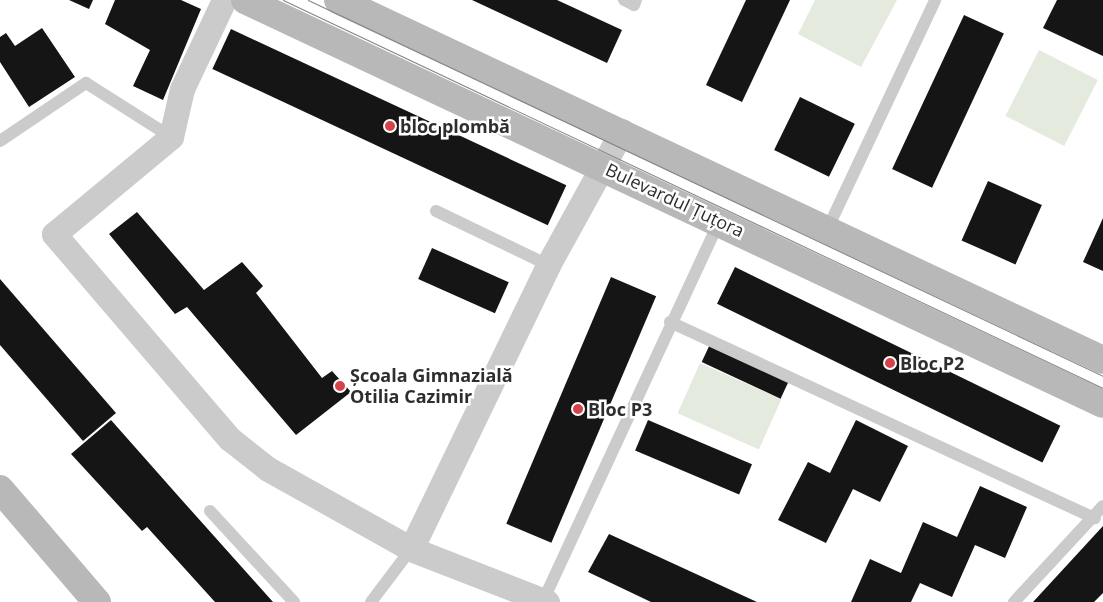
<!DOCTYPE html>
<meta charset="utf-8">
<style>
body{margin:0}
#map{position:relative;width:1103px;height:602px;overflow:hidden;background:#fff;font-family:"Open Sans",sans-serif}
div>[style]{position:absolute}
.green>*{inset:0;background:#e4eade;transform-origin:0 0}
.building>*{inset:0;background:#151515;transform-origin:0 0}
.lane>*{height:12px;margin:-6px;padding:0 6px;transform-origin:6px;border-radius:6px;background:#cbcbcb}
.street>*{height:25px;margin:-12.5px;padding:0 12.5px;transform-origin:12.5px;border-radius:12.5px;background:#cbcbcb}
.secondary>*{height:28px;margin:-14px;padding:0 14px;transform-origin:14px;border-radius:14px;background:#b8b8b8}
.tram>*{height:1px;margin:-0.5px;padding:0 0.5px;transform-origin:0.5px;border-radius:0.5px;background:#838383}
.dots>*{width:14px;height:14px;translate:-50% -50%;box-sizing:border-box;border:2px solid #fff;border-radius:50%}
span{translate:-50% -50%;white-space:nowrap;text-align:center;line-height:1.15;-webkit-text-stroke:5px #fff;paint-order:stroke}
.poi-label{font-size:18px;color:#2e2e2e;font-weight:700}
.left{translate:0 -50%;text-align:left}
.street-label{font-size:18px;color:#2e2e2e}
</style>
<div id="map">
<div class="green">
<div style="clip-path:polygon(815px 0,897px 0,861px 67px,798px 34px)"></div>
<div style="left:1039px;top:50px;width:66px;height:74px;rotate:27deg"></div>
<div style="left:700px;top:363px;width:89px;height:55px;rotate:24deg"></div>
</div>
<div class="building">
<div style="clip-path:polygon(69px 0,93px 0,89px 9px)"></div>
<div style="clip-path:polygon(115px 0,181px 0,201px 9px,163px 100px,133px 86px,150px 50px,105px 24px)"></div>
<div style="clip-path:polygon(472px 0,557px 0,622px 30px,607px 63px)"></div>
<div style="clip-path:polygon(746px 0,790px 0,742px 102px,706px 85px)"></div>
<div style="clip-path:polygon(1057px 0,1103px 0,1103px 56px,1043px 28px)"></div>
<div style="left:964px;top:15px;width:44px;height:170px;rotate:25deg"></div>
<div style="clip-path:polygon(42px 28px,75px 77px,29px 107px,0 62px,0 37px,6px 33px,15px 46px)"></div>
<div style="left:231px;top:29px;width:370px;height:44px;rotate:25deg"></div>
<div style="left:800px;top:97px;width:61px;height:59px;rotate:26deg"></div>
<div style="left:988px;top:181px;width:59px;height:65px;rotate:24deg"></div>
<div style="clip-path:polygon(137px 212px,204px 290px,242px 262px,263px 286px,256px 293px,322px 378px,332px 371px,351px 392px,296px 435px,187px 307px,175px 314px,109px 234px)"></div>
<div style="clip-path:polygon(1103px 218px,1103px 271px,1083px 262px)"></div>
<div style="left:432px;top:248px;width:84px;height:34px;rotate:24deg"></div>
<div style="left:735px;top:267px;width:362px;height:41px;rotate:26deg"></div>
<div style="left:611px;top:277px;width:49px;height:268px;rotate:23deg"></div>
<div style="clip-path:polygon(0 279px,116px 413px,83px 441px,0 345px)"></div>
<div style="left:711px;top:342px;width:87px;height:22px;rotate:25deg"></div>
<div style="clip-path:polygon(111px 420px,180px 498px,273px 602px,215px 602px,147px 527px,142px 531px,71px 454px)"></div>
<div style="left:648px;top:420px;width:113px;height:33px;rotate:23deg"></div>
<div style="clip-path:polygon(856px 420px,908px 446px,880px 502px,853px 489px,826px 543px,778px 520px,808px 462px,830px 473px)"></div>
<div style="clip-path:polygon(980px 486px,1027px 507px,1005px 558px,975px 545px,952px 597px,920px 583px,911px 602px,851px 602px,870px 559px,901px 573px,923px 522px,957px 537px)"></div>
<div style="clip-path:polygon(1103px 526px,1103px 593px,1094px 602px,1033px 602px)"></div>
<div style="clip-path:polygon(609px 534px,757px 602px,651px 602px,588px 572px)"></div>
</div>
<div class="lane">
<div style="left:624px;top:0;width:11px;rotate:27deg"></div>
<div style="left:634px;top:5px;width:5px;rotate:-68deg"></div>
<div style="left:0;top:141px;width:104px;rotate:-34deg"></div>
<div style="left:86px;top:83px;width:101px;rotate:32.4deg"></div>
<div style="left:436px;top:211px;width:124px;rotate:25.7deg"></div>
<div style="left:827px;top:230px;width:254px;rotate:-64.8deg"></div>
<div style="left:670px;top:322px;width:468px;rotate:24.8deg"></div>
<div style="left:210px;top:511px;width:124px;rotate:47.3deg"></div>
<div style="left:543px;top:601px;width:419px;rotate:-65.1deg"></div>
<div style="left:371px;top:602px;width:66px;rotate:-53deg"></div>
<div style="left:1014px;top:602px;width:131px;rotate:-47.2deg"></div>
</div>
<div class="street">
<div style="left:224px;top:0;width:98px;rotate:115.3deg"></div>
<div style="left:182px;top:89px;width:49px;rotate:102.9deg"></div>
<div style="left:171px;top:137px;width:152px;rotate:140.3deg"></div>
<div style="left:54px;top:234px;width:270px;rotate:49.4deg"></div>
<div style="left:230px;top:439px;width:48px;rotate:38.3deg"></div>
<div style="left:268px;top:469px;width:164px;rotate:29.2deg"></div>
<div style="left:411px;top:549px;width:146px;rotate:21.3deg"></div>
<div style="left:411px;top:549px;width:315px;rotate:-64.2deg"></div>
<div style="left:548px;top:265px;width:153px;rotate:-61.1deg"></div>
</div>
<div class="secondary">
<div style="left:245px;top:0;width:948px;rotate:25.21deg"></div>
<div style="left:338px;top:0;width:845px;rotate:25.2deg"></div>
<div style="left:0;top:489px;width:149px;rotate:49.4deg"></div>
</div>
<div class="tram">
<div style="left:283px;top:0;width:907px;rotate:25.32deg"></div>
<div style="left:308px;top:0;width:879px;rotate:25.31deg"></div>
</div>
<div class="dots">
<div style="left:390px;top:126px;background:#d4424a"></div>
<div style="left:890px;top:363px;background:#d4424a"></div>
<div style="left:340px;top:386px;background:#d4424a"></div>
<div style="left:578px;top:409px;background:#d4424a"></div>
</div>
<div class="poi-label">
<span class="left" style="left:400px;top:126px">bloc plombă</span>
<span class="left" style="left:900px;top:363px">Bloc P2</span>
<span class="left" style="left:350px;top:386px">Școala Gimnazială<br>Otilia Cazimir</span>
<span class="left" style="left:588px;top:409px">Bloc P3</span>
</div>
<div class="street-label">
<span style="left:675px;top:200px;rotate:25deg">Bulevardul Țuțora</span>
</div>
</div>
